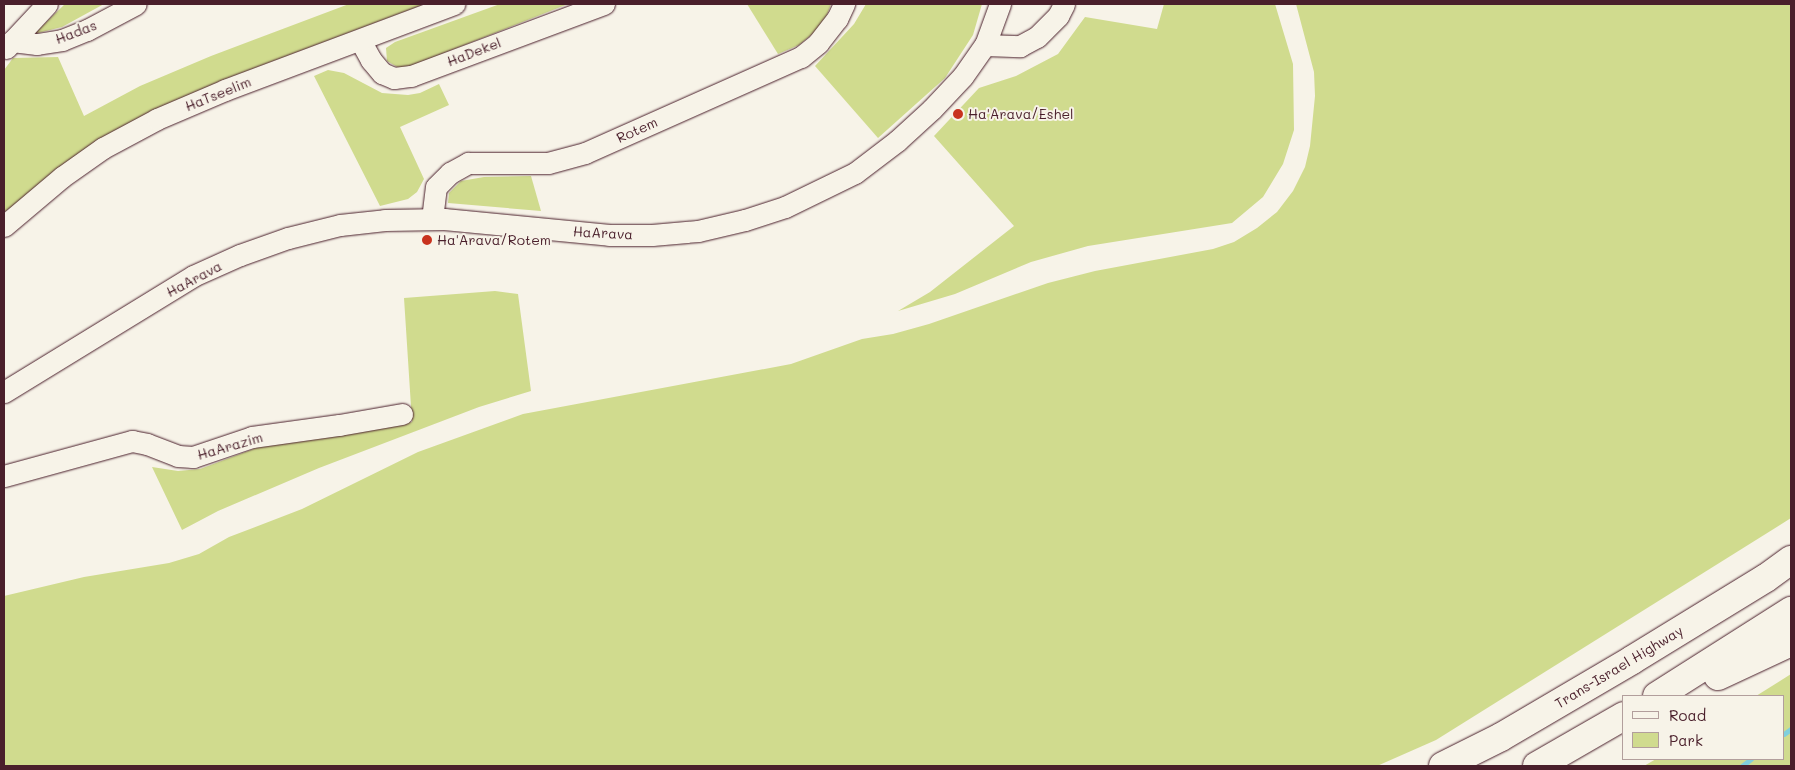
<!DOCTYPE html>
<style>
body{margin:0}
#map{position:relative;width:1795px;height:770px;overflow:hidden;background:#f7f3e8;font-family:Mali,sans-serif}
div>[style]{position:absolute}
.green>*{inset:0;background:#d0db8e}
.stream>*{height:4.5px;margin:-2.25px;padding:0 2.25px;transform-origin:2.25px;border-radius:2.25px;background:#80cfdc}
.roads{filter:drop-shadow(0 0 1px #4a1f2b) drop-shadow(0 0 1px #4a1f2b)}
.minor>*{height:21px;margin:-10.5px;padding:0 10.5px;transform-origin:10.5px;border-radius:10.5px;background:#f7f3e8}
.highway>*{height:28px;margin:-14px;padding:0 14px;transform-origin:14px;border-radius:14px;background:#f7f3e8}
.dots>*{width:14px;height:14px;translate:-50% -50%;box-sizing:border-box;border:2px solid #f7f3e8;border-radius:50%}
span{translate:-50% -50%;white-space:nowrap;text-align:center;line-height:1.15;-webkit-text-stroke:4px #f7f3e8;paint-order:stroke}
.street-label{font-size:14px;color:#4a1f2b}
.poi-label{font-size:14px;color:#4a1f2b}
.left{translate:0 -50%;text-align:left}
.frame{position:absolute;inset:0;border:5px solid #4a1f2b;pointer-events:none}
.legend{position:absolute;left:1622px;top:695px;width:162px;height:65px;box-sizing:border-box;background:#f7f3e8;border:1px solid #b29e9c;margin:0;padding:6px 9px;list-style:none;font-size:15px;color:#4a1f2b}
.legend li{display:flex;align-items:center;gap:10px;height:25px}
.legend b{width:25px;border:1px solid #b29e9c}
</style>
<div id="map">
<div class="green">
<div style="clip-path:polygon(65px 4px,104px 4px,62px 27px,34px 34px)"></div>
<div style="clip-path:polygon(349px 4px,425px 4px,221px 81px,4px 212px,4px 70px,13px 58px,58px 57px,84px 116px,140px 86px,211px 56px)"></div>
<div style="clip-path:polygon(500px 4px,568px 4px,414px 65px,399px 68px,387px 61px,386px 48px,395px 42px)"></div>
<div style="clip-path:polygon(747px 4px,831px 4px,827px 15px,816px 31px,799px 45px,778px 54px)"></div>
<div style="clip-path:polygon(866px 4px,982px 4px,973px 35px,945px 78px,878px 138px,815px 66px,854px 24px)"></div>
<div style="clip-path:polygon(1164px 4px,1275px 4px,1293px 64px,1294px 130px,1283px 164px,1263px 197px,1232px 223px,1088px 246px,1031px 262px,955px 294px,898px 311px,930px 292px,1014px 226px,934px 136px,979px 88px,1016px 76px,1058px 54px,1085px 17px,1157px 29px)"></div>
<div style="clip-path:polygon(1296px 4px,1791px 4px,1791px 518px,1436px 740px,1377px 766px,4px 766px,4px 596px,84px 577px,169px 563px,199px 554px,229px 537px,302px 509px,418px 452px,523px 414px,791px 364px,862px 339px,893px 334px,929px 324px,1048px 283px,1095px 271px,1213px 249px,1234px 242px,1257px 228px,1277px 212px,1293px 191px,1305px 167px,1310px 146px,1315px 96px,1314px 72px)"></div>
<div style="clip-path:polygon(328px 70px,344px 73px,382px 93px,408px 95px,420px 93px,439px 84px,449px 105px,400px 127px,424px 179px,417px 192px,408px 199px,380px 206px,314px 76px)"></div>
<div style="clip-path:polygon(531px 176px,541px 211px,448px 203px,449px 193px,461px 181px,484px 177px)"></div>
<div style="clip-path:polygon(495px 291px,518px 294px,531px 391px,479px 407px,319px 468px,218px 511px,182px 530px,152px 467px,178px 471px,200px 469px,261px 446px,412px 422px,404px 298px)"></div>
<div style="clip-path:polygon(1791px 674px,1791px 766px,1644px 766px,1656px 759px,1784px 759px,1784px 696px,1756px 696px)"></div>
</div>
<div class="stream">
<div style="left:1784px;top:734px;width:9px;rotate:-36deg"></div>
<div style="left:1742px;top:766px;width:11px;rotate:-38deg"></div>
</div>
<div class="roads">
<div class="minor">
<div style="left:360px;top:40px;width:23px;rotate:61deg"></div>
<div style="left:371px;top:60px;width:17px;rotate:50deg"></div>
<div style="left:382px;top:73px;width:13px;rotate:23deg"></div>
<div style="left:394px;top:78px;width:17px;rotate:-7deg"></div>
<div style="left:411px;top:76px;width:206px;rotate:-20.5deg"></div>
<div style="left:12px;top:41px;width:25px;rotate:7deg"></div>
<div style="left:37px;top:44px;width:25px;rotate:-9deg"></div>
<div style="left:62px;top:40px;width:27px;rotate:-22deg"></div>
<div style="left:87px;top:30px;width:55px;rotate:-28deg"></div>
<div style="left:985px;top:45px;width:35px;rotate:2deg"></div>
<div style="left:1020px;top:46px;width:19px;rotate:-28deg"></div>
<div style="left:1037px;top:37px;width:30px;rotate:-45deg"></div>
<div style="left:1058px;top:16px;width:13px;rotate:-63deg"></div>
<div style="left:6px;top:48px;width:60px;rotate:-47deg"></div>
<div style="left:432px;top:219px;width:32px;rotate:-83deg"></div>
<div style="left:436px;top:187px;width:20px;rotate:-45deg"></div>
<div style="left:450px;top:173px;width:21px;rotate:-29deg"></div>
<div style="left:468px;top:163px;width:80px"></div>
<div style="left:548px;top:163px;width:38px;rotate:-15deg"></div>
<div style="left:585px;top:153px;width:236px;rotate:-24deg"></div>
<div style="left:801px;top:57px;width:22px;rotate:-39deg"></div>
<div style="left:818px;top:43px;width:31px;rotate:-52deg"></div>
<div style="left:837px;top:19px;width:17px;rotate:-65deg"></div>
<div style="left:4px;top:226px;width:76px;rotate:-40.2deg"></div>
<div style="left:62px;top:177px;width:50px;rotate:-35.3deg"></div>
<div style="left:103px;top:148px;width:61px;rotate:-28.2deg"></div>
<div style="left:157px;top:119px;width:74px;rotate:-23.1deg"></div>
<div style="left:225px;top:90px;width:245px;rotate:-20.6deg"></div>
<div style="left:4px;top:392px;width:222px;rotate:-31.5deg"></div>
<div style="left:193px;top:276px;width:51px;rotate:-24.1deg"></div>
<div style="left:240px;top:255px;width:51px;rotate:-19.5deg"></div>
<div style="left:288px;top:238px;width:54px;rotate:-14deg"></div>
<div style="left:340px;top:225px;width:45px;rotate:-6.3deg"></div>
<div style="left:385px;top:220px;width:59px;rotate:-1deg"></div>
<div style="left:444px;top:219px;width:166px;rotate:5.5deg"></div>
<div style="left:609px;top:235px;width:43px"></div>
<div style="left:652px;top:235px;width:46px;rotate:-5deg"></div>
<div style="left:698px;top:231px;width:48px;rotate:-13.2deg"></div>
<div style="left:745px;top:220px;width:42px;rotate:-18deg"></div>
<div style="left:785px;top:207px;width:78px;rotate:-25.9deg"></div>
<div style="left:855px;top:173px;width:53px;rotate:-37.3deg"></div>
<div style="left:897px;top:141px;width:47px;rotate:-42.4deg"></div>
<div style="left:932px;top:109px;width:45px;rotate:-46.8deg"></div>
<div style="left:963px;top:76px;width:38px;rotate:-55deg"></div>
<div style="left:985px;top:45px;width:44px;rotate:-69.9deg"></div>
<div style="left:4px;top:476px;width:133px;rotate:-15.3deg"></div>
<div style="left:132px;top:441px;width:15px;rotate:11deg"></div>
<div style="left:147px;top:444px;width:33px;rotate:21deg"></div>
<div style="left:178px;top:456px;width:15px;rotate:4deg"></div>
<div style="left:193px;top:457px;width:62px;rotate:-18.7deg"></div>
<div style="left:252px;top:437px;width:88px;rotate:-7.9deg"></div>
<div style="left:339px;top:425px;width:64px;rotate:-9.9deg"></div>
</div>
<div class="highway">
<div style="left:1718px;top:676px;width:81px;rotate:-25deg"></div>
<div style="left:1657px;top:696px;width:159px;rotate:-32.4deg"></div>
<div style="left:1443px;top:766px;width:65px;rotate:-26.6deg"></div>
<div style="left:1501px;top:737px;width:152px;rotate:-30.4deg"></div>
<div style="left:1632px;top:660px;width:157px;rotate:-31.5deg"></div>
<div style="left:1766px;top:578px;width:31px;rotate:-36deg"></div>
<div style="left:1537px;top:766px;width:100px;rotate:-29.9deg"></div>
</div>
</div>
<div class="dots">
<div style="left:958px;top:114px;background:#c8321e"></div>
<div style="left:427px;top:240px;background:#c8321e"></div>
</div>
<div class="street-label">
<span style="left:76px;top:32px;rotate:-21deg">Hadas</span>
<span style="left:474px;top:52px;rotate:-21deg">HaDekel</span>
<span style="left:218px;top:94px;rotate:-22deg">HaTseelim</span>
<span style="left:637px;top:130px;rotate:-24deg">Rotem</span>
<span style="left:603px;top:233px;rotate:3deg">HaArava</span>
<span style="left:194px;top:279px;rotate:-28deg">HaArava</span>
<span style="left:230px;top:446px;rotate:-16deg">HaArazim</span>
<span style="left:1619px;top:667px;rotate:-31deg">Trans-Israel Highway</span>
</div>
<div class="poi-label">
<span class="left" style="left:968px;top:114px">Ha'Arava/Eshel</span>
<span class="left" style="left:437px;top:240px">Ha'Arava/Rotem</span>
</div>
<div class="frame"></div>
<ul class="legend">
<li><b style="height:6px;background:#f7f3e8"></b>Road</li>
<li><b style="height:14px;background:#d0db8e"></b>Park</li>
</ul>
</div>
